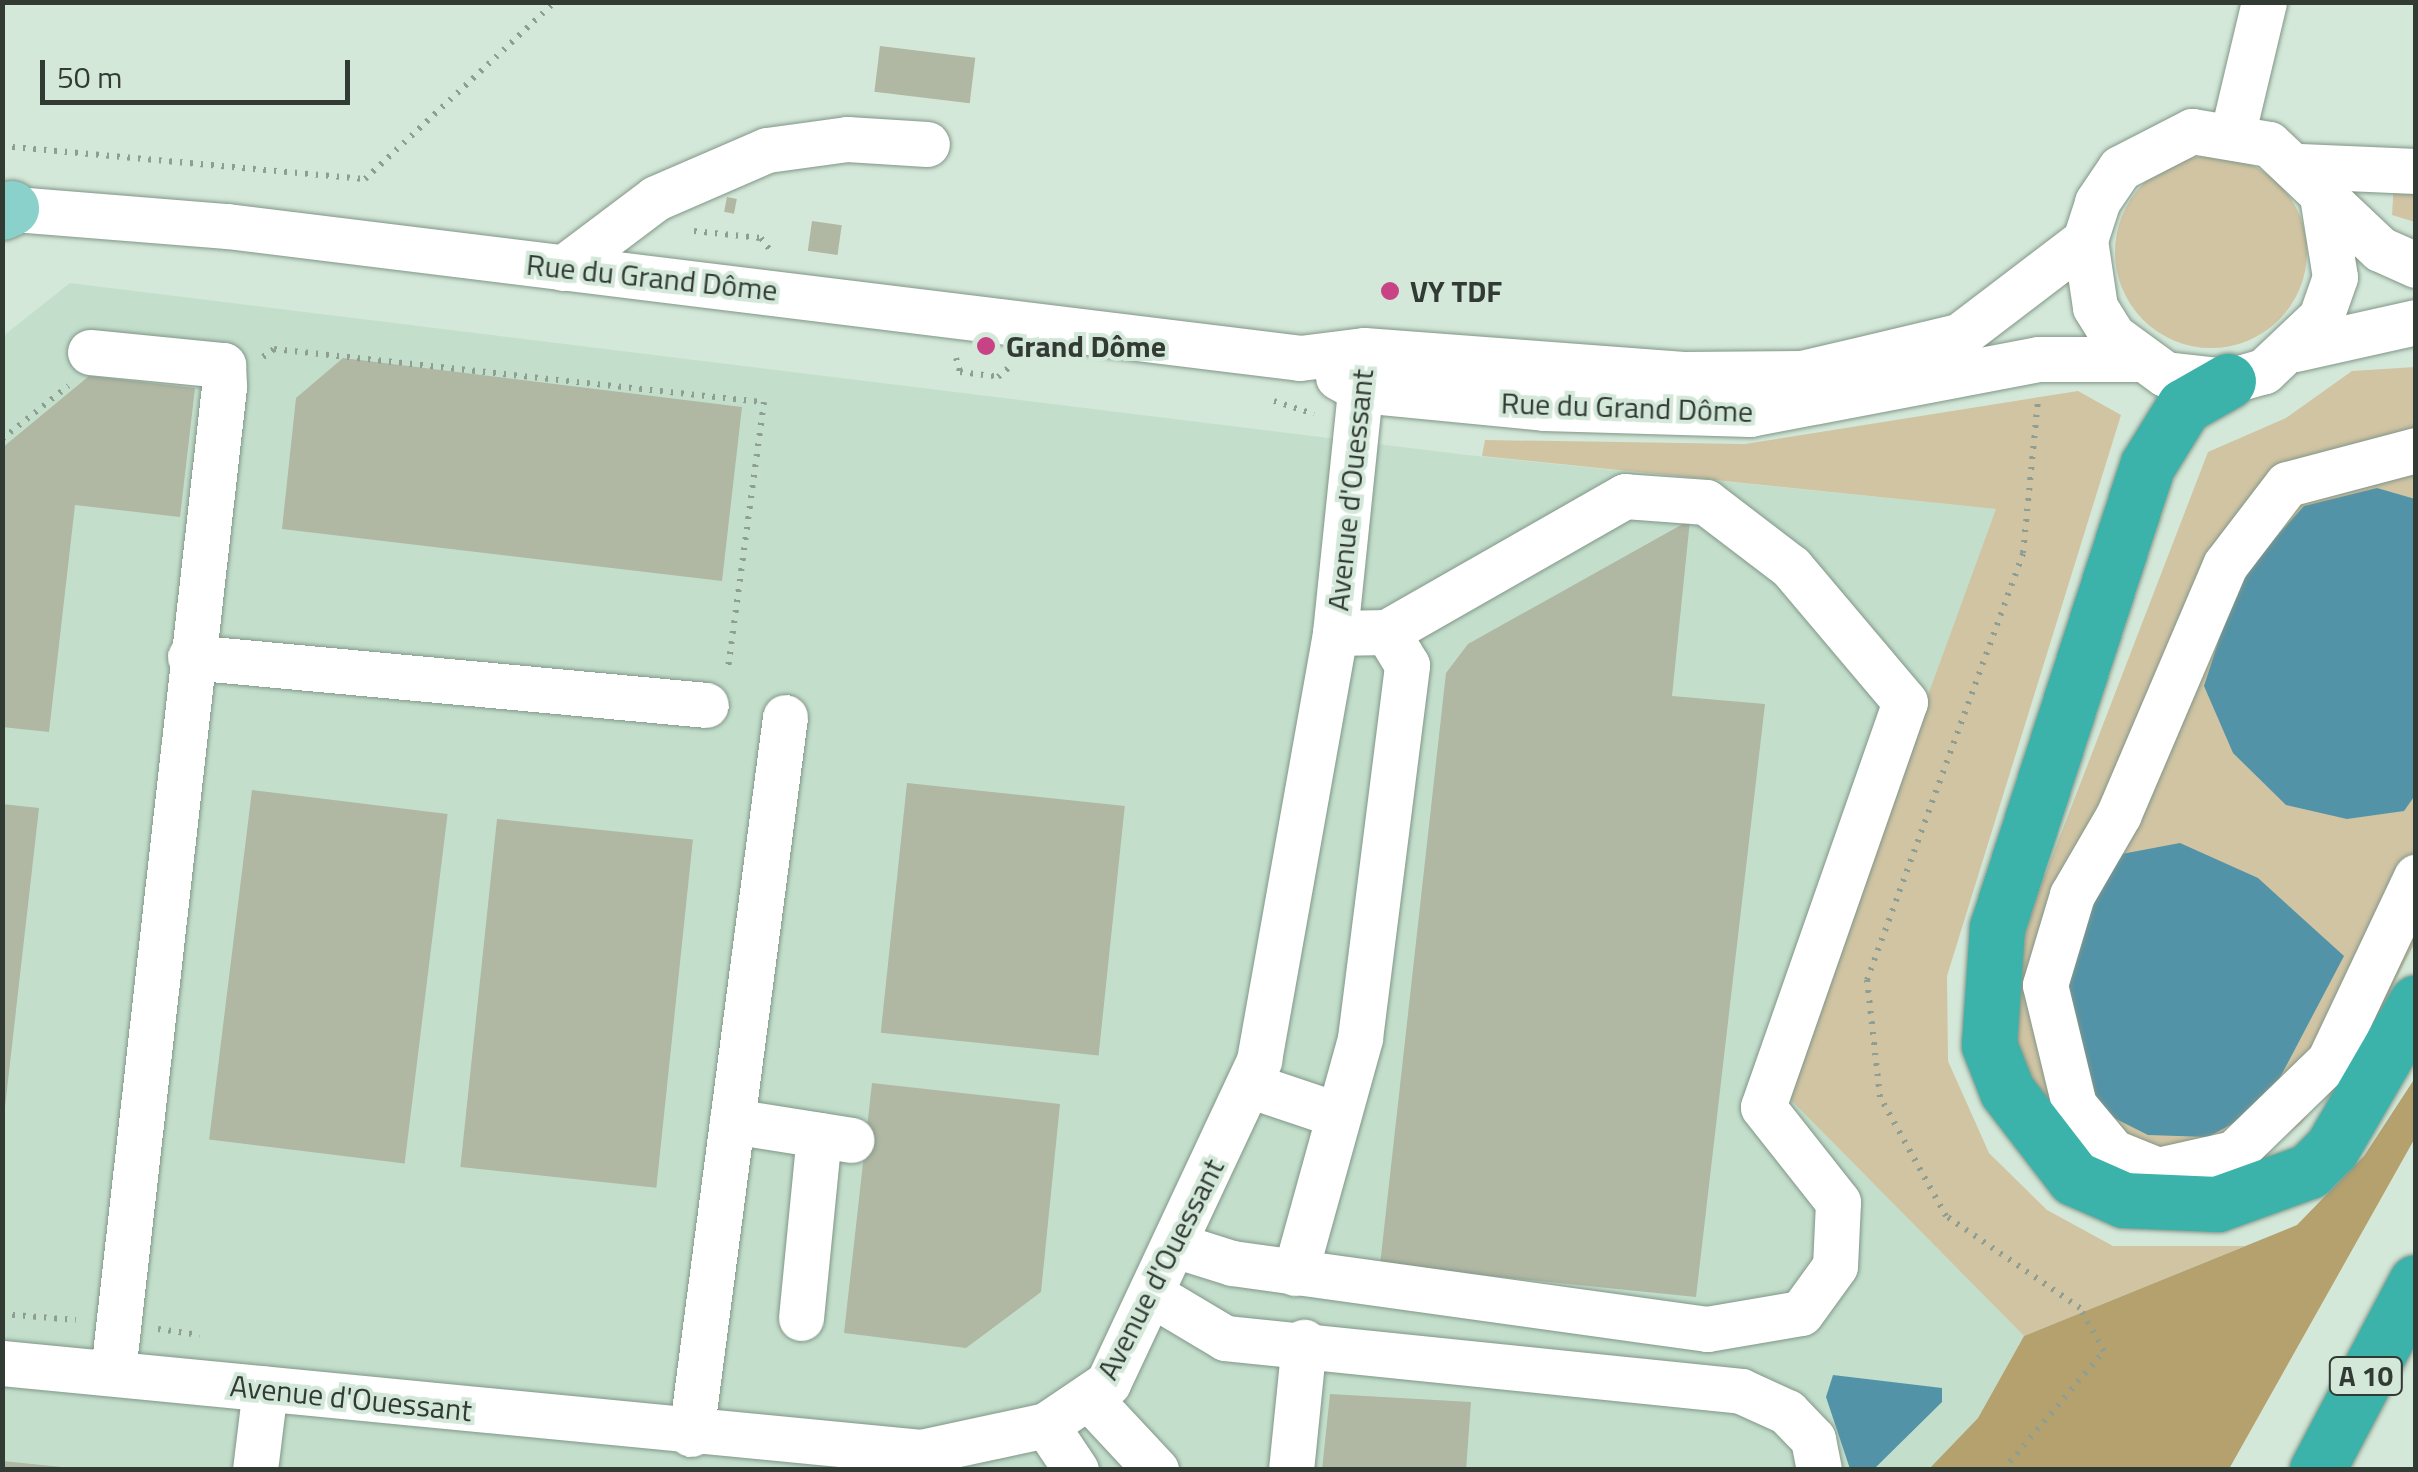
<!DOCTYPE html>
<meta charset="utf-8">
<style>
body{margin:0}
#map{position:relative;width:2418px;height:1472px;overflow:hidden;background:#d3e8d9;font-family:"Titillium Web",sans-serif}
div>[style]{position:absolute}
.built>*{inset:0;background:#c3dfcc}
.green>*{inset:0;background:#d0c4a3}
.round{border-radius:50%}
.forest>*{inset:0;background:#b4a16e}
.water>*{inset:0;background:#5393a7}
.building>*{inset:0;background:#b0b7a3;transform-origin:0 0}
.path>*{height:6px;margin-top:-3px;transform-origin:0;background:repeating-linear-gradient(90deg,#8e9e93 0 2.5px,transparent 0 10.5px)}
.roads{filter:drop-shadow(0 0 2px #829688) drop-shadow(0 0 2px #829688)}
.minor>*{height:45px;margin:-22.5px;padding:0 22.5px;transform-origin:22.5px;border-radius:22.5px;background:#fff}
.major>*{height:55px;margin:-27.5px;padding:0 27.5px;transform-origin:27.5px;border-radius:27.5px;background:#8ad1cc}
.highway>*{height:55px;margin:-27.5px;padding:0 27.5px;transform-origin:27.5px;border-radius:27.5px;background:#3cb3aa}
.dots>*{width:28px;height:28px;translate:-50% -50%;box-sizing:border-box;border:5px solid #d3e8d9;border-radius:50%}
span{translate:-50% -50%;white-space:nowrap;text-align:center;line-height:1.15;-webkit-text-stroke:8px #d3e8d9;paint-order:stroke}
.shield-label span{padding:2px 8px;background:#d3e8d9;border:2px solid;border-radius:8px;-webkit-text-stroke-width:0}
.shield-label{font-size:28px;color:#323a34;font-weight:700}
.street-label{font-size:30px;color:#323a34}
.poi-label{font-size:30px;color:#323a34;font-weight:700}
.left{translate:0 -50%;text-align:left}
.frame{position:absolute;inset:0;border:5px solid #323a34;pointer-events:none}
.scale{position:absolute;left:40px;top:60px;width:310px;height:45px;box-sizing:border-box;border:5px solid #323a34;border-top:0;padding-left:12px;font-size:30px;line-height:35px;white-space:nowrap;color:#323a34;-webkit-text-stroke:8px #d3e8d9;paint-order:stroke}
</style>
<div id="map">
<div class="built">
<div style="clip-path:polygon(70px 283px,1467px 455px,1997px 509px,1783px 1092px,2024px 1336px,1978px 1418px,1929px 1469px,3px 1470px,3px 336px)"></div>
</div>
<div class="green">
<div class="round" style="left:2115px;top:156px;width:192px;height:192px"></div>
<div style="clip-path:polygon(2394px 182px,2415px 191px,2415px 222px,2392px 215px)"></div>
<div style="clip-path:polygon(2415px 367px,2415px 942px,2371px 1027px,2301px 1124px,2226px 1176px,2031px 1100px,2008px 1036px,2017px 948px,2208px 452px,2286px 418px,2352px 371px)"></div>
<div style="clip-path:polygon(2078px 391px,2121px 415px,1947px 976px,1948px 1061px,1989px 1153px,2047px 1210px,2113px 1246px,2245px 1246px,2024px 1336px,1783px 1092px,1996px 509px,1482px 456px,1485px 440px,1745px 444px)"></div>
</div>
<div class="forest">
<div style="clip-path:polygon(2415px 1078px,2415px 1138px,2229px 1469px,1929px 1469px,1978px 1418px,2024px 1336px,2297px 1225px,2364px 1156px)"></div>
</div>
<div class="water">
<div style="clip-path:polygon(2377px 488px,2415px 499px,2416px 794px,2404px 811px,2347px 819px,2286px 805px,2233px 753px,2204px 686px,2239px 578px,2304px 506px)"></div>
<div style="clip-path:polygon(2180px 843px,2258px 878px,2344px 956px,2265px 1106px,2208px 1137px,2148px 1135px,2098px 1110px,2061px 974px,2111px 856px)"></div>
<div style="clip-path:polygon(1833px 1375px,1942px 1388px,1942px 1402px,1874px 1469px,1850px 1469px,1826px 1397px)"></div>
</div>
<div class="building">
<div style="left:880px;top:46px;width:96px;height:46px;rotate:7deg"></div>
<div style="left:727px;top:197px;width:10px;height:15px;rotate:11deg"></div>
<div style="left:812px;top:221px;width:30px;height:30px;rotate:8deg"></div>
<div style="left:1380px;top:283px;width:21px;height:14px;rotate:5deg"></div>
<div style="clip-path:polygon(343px 358px,742px 407px,722px 581px,282px 529px,296px 398px)"></div>
<div style="clip-path:polygon(89px 376px,195px 388px,180px 517px,75px 505px,49px 732px,2px 727px,2px 448px)"></div>
<div style="clip-path:polygon(1690px 520px,1672px 696px,1765px 704px,1696px 1297px,1380px 1265px,1446px 673px,1468px 644px)"></div>
<div style="left:907px;top:783px;width:219px;height:251px;rotate:6deg"></div>
<div style="left:252px;top:790px;width:197px;height:352px;rotate:7deg"></div>
<div style="clip-path:polygon(2px 804px,39px 808px,5px 1107px,2px 1107px)"></div>
<div style="left:497px;top:819px;width:197px;height:350px;rotate:6deg"></div>
<div style="clip-path:polygon(872px 1083px,1060px 1104px,1041px 1292px,966px 1348px,844px 1333px)"></div>
<div style="clip-path:polygon(1330px 1394px,1471px 1402px,1466px 1470px,1322px 1470px)"></div>
<div style="clip-path:polygon(2px 1461px,62px 1467px,61px 1470px,2px 1470px)"></div>
</div>
<div class="path">
<div style="left:2px;top:146px;width:364px;rotate:5.2deg"></div>
<div style="left:365px;top:179px;width:260px;rotate:-43deg"></div>
<div style="left:694px;top:231px;width:67px;rotate:6deg"></div>
<div style="left:761px;top:238px;width:15px;rotate:53deg"></div>
<div style="left:263px;top:357px;width:14px;rotate:-36deg"></div>
<div style="left:274px;top:349px;width:493px;rotate:6.2deg"></div>
<div style="left:764px;top:402px;width:270px;rotate:97.7deg"></div>
<div style="left:956px;top:358px;width:15px;rotate:74deg"></div>
<div style="left:960px;top:372px;width:38px;rotate:7deg"></div>
<div style="left:998px;top:377px;width:20px;rotate:-41deg"></div>
<div style="left:1274px;top:401px;width:42px;rotate:18deg"></div>
<div style="left:2px;top:439px;width:85px;rotate:-38.8deg"></div>
<div style="left:2px;top:1314px;width:74px;rotate:4.6deg"></div>
<div style="left:158px;top:1329px;width:42px;rotate:8.1deg"></div>
<div style="left:2003px;top:1470px;width:156px;rotate:-49.7deg"></div>
<div style="left:2104px;top:1351px;width:49px;rotate:-119.2deg"></div>
<div style="left:2080px;top:1308px;width:163px;rotate:-145.5deg"></div>
<div style="left:1946px;top:1216px;width:136px;rotate:-119deg"></div>
<div style="left:1880px;top:1097px;width:118px;rotate:-96.3deg"></div>
<div style="left:1867px;top:980px;width:455px;rotate:-69.9deg"></div>
<div style="left:2023px;top:553px;width:153px;rotate:-84.4deg"></div>
</div>
<div class="roads">
<div class="minor">
<div style="left:2233px;top:132px;width:134px;rotate:-76.6deg"></div>
<div style="left:2300px;top:166px;width:116px;rotate:2.5deg"></div>
<div style="left:2322px;top:196px;width:82px;rotate:80.9deg"></div>
<div style="left:2335px;top:277px;width:42px;rotate:109.3deg"></div>
<div style="left:2321px;top:317px;width:79px;rotate:136.5deg"></div>
<div style="left:2264px;top:371px;width:37px;rotate:164deg"></div>
<div style="left:2228px;top:381px;width:63px;rotate:-173.7deg"></div>
<div style="left:2165px;top:374px;width:64px;rotate:-143.8deg"></div>
<div style="left:2113px;top:336px;width:34px;rotate:-122deg"></div>
<div style="left:2095px;top:307px;width:68px;rotate:-98.5deg"></div>
<div style="left:2085px;top:240px;width:40px;rotate:-72deg"></div>
<div style="left:2097px;top:202px;width:41px;rotate:-55.9deg"></div>
<div style="left:2120px;top:168px;width:81px;rotate:-27.2deg"></div>
<div style="left:2192px;top:131px;width:78px;rotate:9.6deg"></div>
<div style="left:2269px;top:144px;width:153px;rotate:43.4deg"></div>
<div style="left:2380px;top:249px;width:39px;rotate:24deg"></div>
<div style="left:2px;top:208px;width:226px;rotate:4.6deg"></div>
<div style="left:227px;top:226px;width:1081px;rotate:7.01deg"></div>
<div style="left:1300px;top:358px;width:64px;rotate:-7.1deg"></div>
<div style="left:1364px;top:350px;width:320px;rotate:4.3deg"></div>
<div style="left:1683px;top:374px;width:119px;rotate:-0.5deg"></div>
<div style="left:1802px;top:373px;width:161px;rotate:-13.3deg"></div>
<div style="left:1959px;top:336px;width:158px;rotate:-37.3deg"></div>
<div style="left:563px;top:268px;width:116px;rotate:-37deg"></div>
<div style="left:656px;top:198px;width:121px;rotate:-23.4deg"></div>
<div style="left:767px;top:150px;width:81px;rotate:-7.8deg"></div>
<div style="left:847px;top:139px;width:80px;rotate:3.6deg"></div>
<div style="left:2295px;top:349px;width:124px;rotate:-12.6deg"></div>
<div style="left:90px;top:352px;width:134px;rotate:5.6deg"></div>
<div style="left:223px;top:365px;width:22px;rotate:87deg"></div>
<div style="left:224px;top:387px;width:991px;rotate:96.43deg"></div>
<div style="left:1338px;top:377px;width:26px;rotate:29deg"></div>
<div style="left:1361px;top:390px;width:184px;rotate:5.6deg"></div>
<div style="left:1544px;top:408px;width:206px;rotate:1.7deg"></div>
<div style="left:1750px;top:414px;width:293px;rotate:-10.8deg"></div>
<div style="left:2038px;top:359px;width:99px"></div>
<div style="left:2416px;top:450px;width:133px;rotate:165.2deg"></div>
<div style="left:2287px;top:484px;width:102px;rotate:127.4deg"></div>
<div style="left:2225px;top:565px;width:271px;rotate:113.1deg"></div>
<div style="left:2119px;top:814px;width:94px;rotate:120.1deg"></div>
<div style="left:2072px;top:895px;width:94px;rotate:106.7deg"></div>
<div style="left:2045px;top:985px;width:123px;rotate:76.4deg"></div>
<div style="left:2074px;top:1105px;width:61px;rotate:50.3deg"></div>
<div style="left:2113px;top:1152px;width:48px;rotate:21.8deg"></div>
<div style="left:2158px;top:1170px;width:78px;rotate:-12.6deg"></div>
<div style="left:2234px;top:1153px;width:132px;rotate:-44.1deg"></div>
<div style="left:2329px;top:1061px;width:204px;rotate:-64.7deg"></div>
<div style="left:190px;top:657px;width:518px;rotate:5.31deg"></div>
<div style="left:1249px;top:1085px;width:94px;rotate:18.6deg"></div>
<div style="left:732px;top:1121px;width:121px;rotate:9deg"></div>
<div style="left:1178px;top:1246px;width:57px;rotate:17.5deg"></div>
<div style="left:1232px;top:1263px;width:480px;rotate:7.9deg"></div>
<div style="left:1707px;top:1329px;width:95px;rotate:-9.7deg"></div>
<div style="left:1801px;top:1313px;width:58px;rotate:-54.1deg"></div>
<div style="left:1835px;top:1266px;width:64px;rotate:-87.3deg"></div>
<div style="left:1838px;top:1202px;width:121px;rotate:-128.3deg"></div>
<div style="left:1763px;top:1107px;width:429px;rotate:-70.7deg"></div>
<div style="left:1905px;top:702px;width:177px;rotate:-130.2deg"></div>
<div style="left:1791px;top:567px;width:107px;rotate:-142.6deg"></div>
<div style="left:1706px;top:502px;width:81px;rotate:-175.8deg"></div>
<div style="left:1625px;top:496px;width:274px;rotate:150.3deg"></div>
<div style="left:1387px;top:632px;width:52px;rotate:178.9deg"></div>
<div style="left:1295px;top:1273px;width:244px;rotate:-74.5deg"></div>
<div style="left:1360px;top:1038px;width:376px;rotate:-82.8deg"></div>
<div style="left:1407px;top:665px;width:39px;rotate:-121deg"></div>
<div style="left:1153px;top:1295px;width:84px;rotate:30.8deg"></div>
<div style="left:1225px;top:1338px;width:519px;rotate:5.86deg"></div>
<div style="left:1741px;top:1391px;width:51px;rotate:24.5deg"></div>
<div style="left:1787px;top:1412px;width:37px;rotate:46deg"></div>
<div style="left:1813px;top:1439px;width:32px;rotate:79deg"></div>
<div style="left:801px;top:1318px;width:184px;rotate:-84.4deg"></div>
<div style="left:2px;top:1363px;width:923px;rotate:5.53deg"></div>
<div style="left:921px;top:1452px;width:128px;rotate:-12.2deg"></div>
<div style="left:1046px;top:1425px;width:75px;rotate:-34.1deg"></div>
<div style="left:1108px;top:1383px;width:357px;rotate:-64.9deg"></div>
<div style="left:1259px;top:1060px;width:434px;rotate:-79.9deg"></div>
<div style="left:1335px;top:633px;width:284px;rotate:-84.1deg"></div>
<div style="left:1088px;top:1397px;width:100px;rotate:47deg"></div>
<div style="left:1046px;top:1425px;width:54px;rotate:56.3deg"></div>
<div style="left:691px;top:1434px;width:723px;rotate:-82.53deg"></div>
<div style="left:255px;top:1470px;width:82px;rotate:-83deg"></div>
<div style="left:1291px;top:1470px;width:129px;rotate:-84.2deg"></div>
</div>
<div class="major">
<div style="left:2px;top:212px;width:10px;rotate:-24deg"></div>
</div>
<div class="highway">
<div style="left:2228px;top:381px;width:51px;rotate:150.4deg"></div>
<div style="left:2184px;top:406px;width:70px;rotate:121.7deg"></div>
<div style="left:2147px;top:466px;width:485px;rotate:108deg"></div>
<div style="left:1997px;top:927px;width:118px;rotate:93.9deg"></div>
<div style="left:1989px;top:1045px;width:49px;rotate:68.6deg"></div>
<div style="left:2007px;top:1091px;width:110px;rotate:52.4deg"></div>
<div style="left:2074px;top:1178px;width:55px;rotate:23.7deg"></div>
<div style="left:2124px;top:1200px;width:93px;rotate:2.5deg"></div>
<div style="left:2217px;top:1204px;width:98px;rotate:-19.7deg"></div>
<div style="left:2309px;top:1171px;width:33px;rotate:-45deg"></div>
<div style="left:2332px;top:1148px;width:168px;rotate:-59.9deg"></div>
<div style="left:2317px;top:1470px;width:212px;rotate:-62.2deg"></div>
</div>
</div>
<div class="dots">
<div style="left:1390px;top:291px;background:#c84386"></div>
<div style="left:986px;top:346px;background:#c84386"></div>
</div>
<div class="shield-label">
<span style="left:2366px;top:1376px">A 10</span>
</div>
<div class="street-label">
<span style="left:652px;top:277px;rotate:6deg">Rue du Grand Dôme</span>
<span style="left:1627px;top:407px;rotate:2deg">Rue du Grand Dôme</span>
<span style="left:1350px;top:490px;rotate:-84deg">Avenue d'Ouessant</span>
<span style="left:1160px;top:1269px;rotate:-63deg">Avenue d'Ouessant</span>
<span style="left:351px;top:1398px;rotate:6deg">Avenue d'Ouessant</span>
</div>
<div class="poi-label">
<span class="left" style="left:1410px;top:291px">VY TDF</span>
<span class="left" style="left:1006px;top:346px">Grand Dôme</span>
</div>
<div class="frame"></div>
<div class="scale">50 m</div>
</div>
